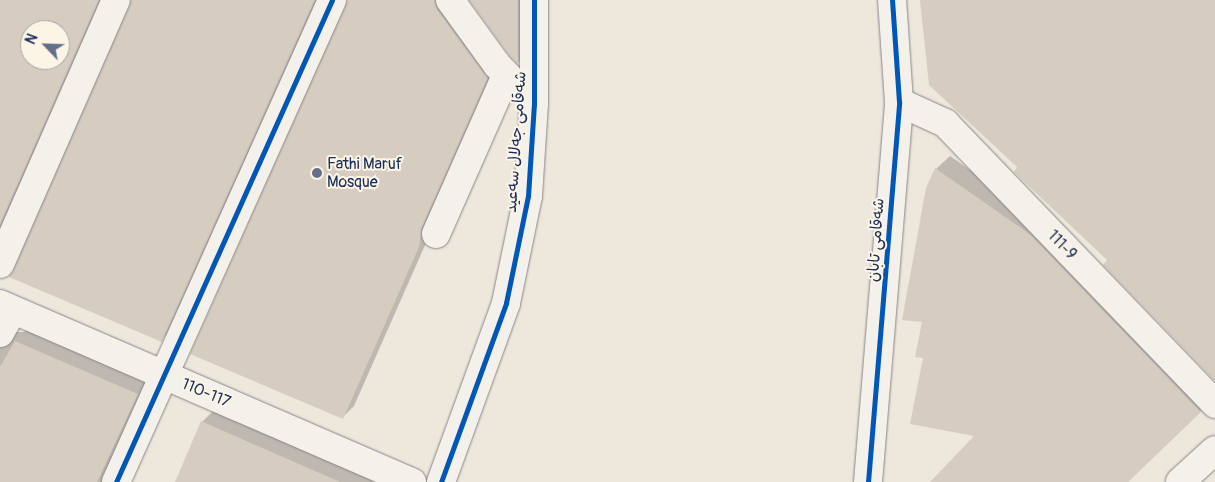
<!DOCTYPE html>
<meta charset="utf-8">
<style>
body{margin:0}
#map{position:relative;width:1215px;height:482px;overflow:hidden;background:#eee7dc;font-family:Pangolin,"Playpen Sans Arabic",sans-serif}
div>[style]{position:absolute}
.shadow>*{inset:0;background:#0003}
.building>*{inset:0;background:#d7ccc0}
.roads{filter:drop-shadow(0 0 1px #86878b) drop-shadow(0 0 1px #86878b)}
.street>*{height:28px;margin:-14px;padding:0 14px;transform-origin:14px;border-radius:14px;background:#f4f0ea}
.cycleway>*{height:5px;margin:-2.5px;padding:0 2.5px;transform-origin:2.5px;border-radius:2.5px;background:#0057b8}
.dots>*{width:14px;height:14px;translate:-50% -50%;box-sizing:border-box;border:2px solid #fcf5e5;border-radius:50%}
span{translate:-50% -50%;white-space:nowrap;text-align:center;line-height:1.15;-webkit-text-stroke:4px #fcf5e5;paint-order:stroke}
.street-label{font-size:16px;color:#1b2f5e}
.poi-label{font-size:16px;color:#1b2f5e}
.left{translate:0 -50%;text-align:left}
.north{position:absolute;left:20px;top:20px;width:50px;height:50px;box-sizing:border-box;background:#fcf5e5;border:1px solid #a2a6af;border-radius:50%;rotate:294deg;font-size:14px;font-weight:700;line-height:20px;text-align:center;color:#1b2f5e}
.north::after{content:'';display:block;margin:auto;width:18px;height:22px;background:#656f8a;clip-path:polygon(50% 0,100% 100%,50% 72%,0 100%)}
</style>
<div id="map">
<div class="shadow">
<div style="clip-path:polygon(evenodd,0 0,104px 0,0 236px,0 0,30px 30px,60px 30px,60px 60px,30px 60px,30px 30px)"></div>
<div style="clip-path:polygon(131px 0,320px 0,173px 329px,161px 340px)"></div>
<div style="clip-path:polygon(348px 0,450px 0,499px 66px,430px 234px,354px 406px,342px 418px)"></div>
<div style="clip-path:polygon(471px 0,530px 0,529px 52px,519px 63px)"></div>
<div style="clip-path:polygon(950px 156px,1045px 222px,1214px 398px,1124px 482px,932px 482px,976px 436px,925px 357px,927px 189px,936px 169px)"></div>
<div style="clip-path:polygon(0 313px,8px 332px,24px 332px,30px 326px,152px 379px,104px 482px,0 482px)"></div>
<div style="clip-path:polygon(220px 404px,399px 482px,176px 482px,202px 422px)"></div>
</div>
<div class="building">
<div style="clip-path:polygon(evenodd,0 0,99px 0,0 225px,0 0,30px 30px,60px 30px,60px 60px,30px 60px,30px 30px)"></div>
<div style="clip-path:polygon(131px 0,315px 0,162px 342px,9px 277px)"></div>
<div style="clip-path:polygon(347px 0,435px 0,437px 9px,488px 78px,422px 228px,419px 247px,343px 419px,190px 354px)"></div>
<div style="clip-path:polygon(469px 0,518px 0,518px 65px,509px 55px)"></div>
<div style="clip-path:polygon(920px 0,1215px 0,1215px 381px,1103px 265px,1107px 260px,1014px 172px,1017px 167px,929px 85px)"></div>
<div style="clip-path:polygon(935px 168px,1031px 235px,1201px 412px,1128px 482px,930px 482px,974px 436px,910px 424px,923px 358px,915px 357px,922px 322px,902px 320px,926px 188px)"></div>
<div style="clip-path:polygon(15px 341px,138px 394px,97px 482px,0 482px,0 367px)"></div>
<div style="clip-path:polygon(201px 421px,340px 482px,175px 482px)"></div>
</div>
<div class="roads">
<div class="street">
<div style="left:450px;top:0;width:80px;rotate:54.1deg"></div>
<div style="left:497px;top:65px;width:30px;rotate:46deg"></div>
<div style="left:899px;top:102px;width:51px;rotate:24.5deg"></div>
<div style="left:945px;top:123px;width:390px;rotate:46.1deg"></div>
<div style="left:436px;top:234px;width:174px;rotate:-66.2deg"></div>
<div style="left:0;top:264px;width:288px;rotate:-66.3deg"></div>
<div style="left:0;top:304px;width:449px;rotate:23.4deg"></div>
<div style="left:0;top:333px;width:26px;rotate:-61deg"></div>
<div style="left:116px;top:482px;width:528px;rotate:-65.86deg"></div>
<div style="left:441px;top:482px;width:190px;rotate:-70deg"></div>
<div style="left:506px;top:303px;width:109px;rotate:-78.4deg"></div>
<div style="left:528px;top:196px;width:92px;rotate:-86.3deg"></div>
<div style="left:534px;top:104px;width:104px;rotate:-90deg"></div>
<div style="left:868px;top:482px;width:381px;rotate:-85.3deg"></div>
<div style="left:899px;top:102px;width:102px;rotate:-93.9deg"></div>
<div style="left:1180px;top:482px;width:47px;rotate:-42.4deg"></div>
</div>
</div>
<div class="cycleway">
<div style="left:116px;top:482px;width:528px;rotate:-65.86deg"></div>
<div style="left:441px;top:482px;width:190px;rotate:-70deg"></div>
<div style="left:506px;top:303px;width:109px;rotate:-78.4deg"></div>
<div style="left:528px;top:196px;width:92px;rotate:-86.3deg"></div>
<div style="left:534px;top:104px;width:104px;rotate:-90deg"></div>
<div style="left:868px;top:482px;width:381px;rotate:-85.3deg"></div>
<div style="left:899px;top:102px;width:102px;rotate:-93.9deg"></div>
</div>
<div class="dots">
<div style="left:317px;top:173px;background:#656f8a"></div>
</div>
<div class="street-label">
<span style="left:516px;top:142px;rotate:-86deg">شەقامی جەلال سەعید</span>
<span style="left:876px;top:240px;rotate:-86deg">شەقامی تابان</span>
<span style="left:1062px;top:245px;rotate:46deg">111-9</span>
<span style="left:206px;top:393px;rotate:23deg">110-117</span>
</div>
<div class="poi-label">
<span class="left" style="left:327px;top:173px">Fathi Maruf<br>Mosque</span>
</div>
<div class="north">N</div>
</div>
